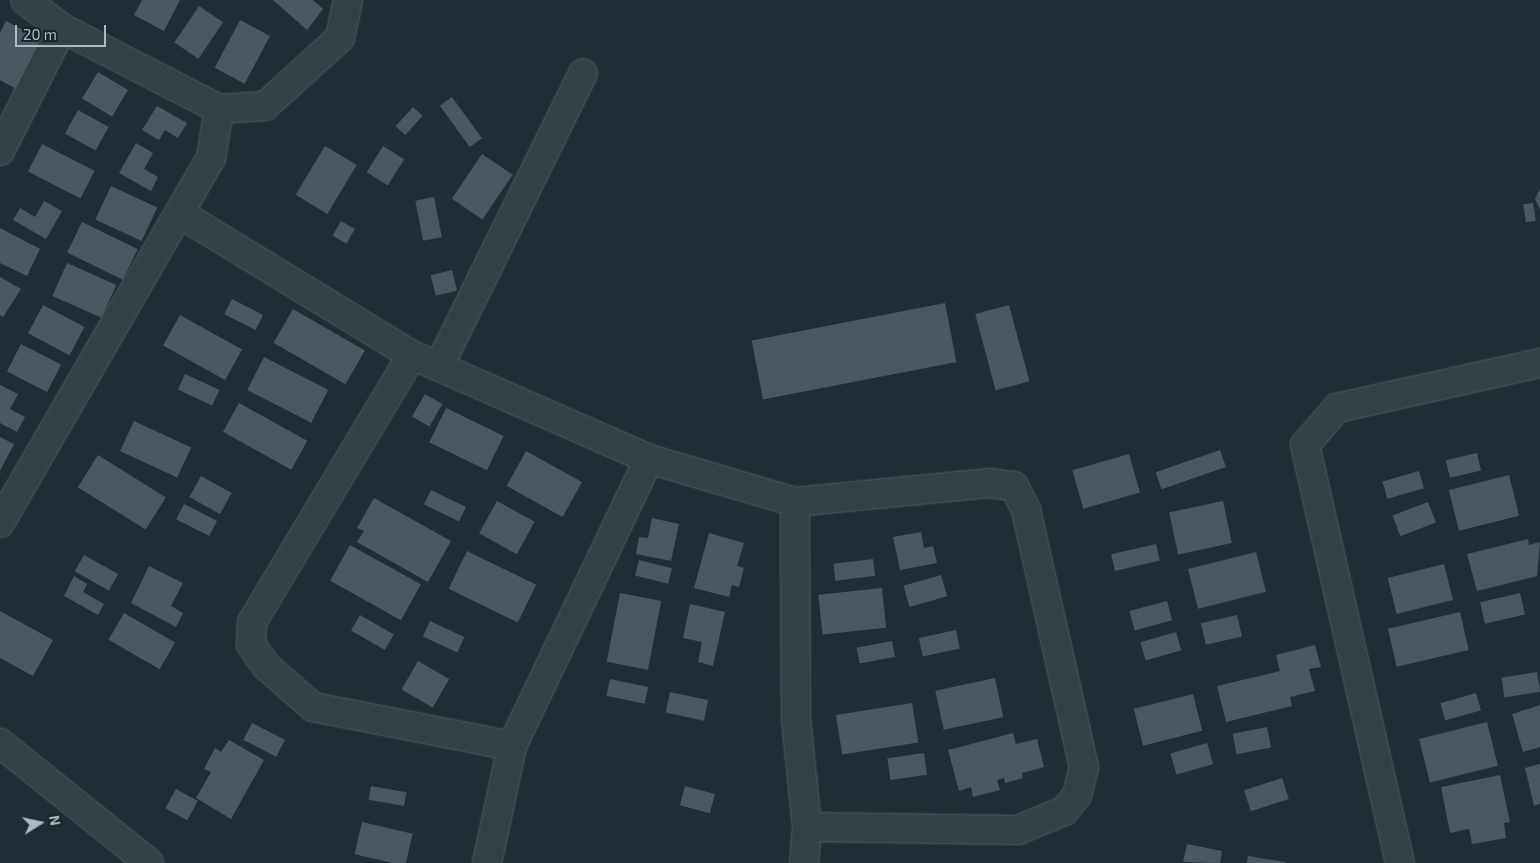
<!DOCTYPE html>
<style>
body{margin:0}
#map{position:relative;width:1540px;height:863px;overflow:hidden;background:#212d35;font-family:"Exo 2",sans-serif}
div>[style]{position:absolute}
.building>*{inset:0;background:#495861;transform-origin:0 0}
.roads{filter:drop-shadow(0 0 1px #515d64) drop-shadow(0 0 1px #515d64)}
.minor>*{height:28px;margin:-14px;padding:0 14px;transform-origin:14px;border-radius:14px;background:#343f46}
.tertiary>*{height:28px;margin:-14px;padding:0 14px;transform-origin:14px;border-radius:14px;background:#343f46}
span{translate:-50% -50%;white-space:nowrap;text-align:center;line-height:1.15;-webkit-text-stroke:4px #19242a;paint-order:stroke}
.north{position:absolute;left:15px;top:798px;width:50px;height:50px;-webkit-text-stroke:4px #19242a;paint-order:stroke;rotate:80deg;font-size:14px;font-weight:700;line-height:20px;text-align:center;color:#aebac3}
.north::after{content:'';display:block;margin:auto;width:18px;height:22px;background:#aebac3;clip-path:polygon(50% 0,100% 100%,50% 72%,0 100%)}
.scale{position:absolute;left:15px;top:25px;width:91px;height:22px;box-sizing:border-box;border:2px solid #aebac3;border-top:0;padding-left:6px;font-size:15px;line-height:18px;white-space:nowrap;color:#aebac3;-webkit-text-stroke:4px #19242a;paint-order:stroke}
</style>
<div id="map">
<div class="building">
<div style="clip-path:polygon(142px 0,180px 0,164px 31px,134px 15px)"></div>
<div style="clip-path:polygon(273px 0,313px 0,323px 9px,307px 30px)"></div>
<div style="left:199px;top:6px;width:29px;height:44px;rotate:34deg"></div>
<div style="left:240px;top:20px;width:34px;height:54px;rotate:28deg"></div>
<div style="clip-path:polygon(6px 21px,44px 41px,18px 90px,0 80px,0 33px)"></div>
<div style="left:98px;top:72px;width:35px;height:31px;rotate:31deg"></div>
<div style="left:452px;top:97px;width:51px;height:15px;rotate:54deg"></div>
<div style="clip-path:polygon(157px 106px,187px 123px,178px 138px,165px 130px,159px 140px,142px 130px)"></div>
<div style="left:413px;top:107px;width:13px;height:26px;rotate:42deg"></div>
<div style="left:78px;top:110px;width:35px;height:27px;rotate:29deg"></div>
<div style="clip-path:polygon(136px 143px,153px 153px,144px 169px,158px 177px,151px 191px,119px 173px)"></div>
<div style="left:42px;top:144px;width:59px;height:31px;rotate:27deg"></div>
<div style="left:325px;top:146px;width:37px;height:57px;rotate:31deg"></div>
<div style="left:383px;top:146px;width:25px;height:31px;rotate:32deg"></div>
<div style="left:482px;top:154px;width:37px;height:54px;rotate:34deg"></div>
<div style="left:111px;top:186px;width:51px;height:37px;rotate:25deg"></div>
<div style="clip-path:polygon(1540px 189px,1540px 209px,1535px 199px)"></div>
<div style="left:434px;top:197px;width:41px;height:19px;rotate:79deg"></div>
<div style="clip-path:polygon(44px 201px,62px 211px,46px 239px,13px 220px,20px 208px,35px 217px)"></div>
<div style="left:1533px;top:203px;width:18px;height:10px;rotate:81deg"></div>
<div style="left:341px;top:221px;width:16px;height:17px;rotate:30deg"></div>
<div style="left:82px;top:222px;width:62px;height:34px;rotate:26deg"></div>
<div style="clip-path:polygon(0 228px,40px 249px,27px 276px,0 263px)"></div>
<div style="left:67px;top:263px;width:54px;height:36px;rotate:24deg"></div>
<div style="left:452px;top:270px;width:21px;height:22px;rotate:76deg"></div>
<div style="clip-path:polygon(0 277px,21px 289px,3px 317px,0 315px)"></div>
<div style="left:232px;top:299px;width:35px;height:17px;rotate:27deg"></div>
<div style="left:945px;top:303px;width:60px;height:197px;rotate:79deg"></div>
<div style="left:43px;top:305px;width:47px;height:32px;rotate:28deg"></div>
<div style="left:1009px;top:305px;width:79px;height:35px;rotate:75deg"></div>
<div style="left:293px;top:309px;width:83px;height:39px;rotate:30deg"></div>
<div style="left:180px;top:315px;width:71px;height:35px;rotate:29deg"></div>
<div style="left:21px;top:344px;width:45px;height:31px;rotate:27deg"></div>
<div style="left:264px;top:357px;width:72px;height:37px;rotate:27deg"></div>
<div style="left:185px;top:374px;width:38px;height:17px;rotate:25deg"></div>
<div style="clip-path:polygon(0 385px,18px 394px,10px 409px,25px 417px,17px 432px,0 423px)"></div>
<div style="left:425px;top:394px;width:20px;height:26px;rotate:30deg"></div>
<div style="left:239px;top:403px;width:78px;height:33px;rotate:29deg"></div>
<div style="left:446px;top:408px;width:64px;height:38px;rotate:26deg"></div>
<div style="left:134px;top:421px;width:63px;height:33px;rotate:25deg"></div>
<div style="clip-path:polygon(0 437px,14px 444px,0 471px)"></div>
<div style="left:1220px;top:450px;width:18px;height:68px;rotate:71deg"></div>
<div style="left:526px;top:451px;width:64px;height:40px;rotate:29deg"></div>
<div style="left:1477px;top:453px;width:18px;height:32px;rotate:77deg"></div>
<div style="left:1129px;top:454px;width:40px;height:59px;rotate:74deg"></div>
<div style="left:98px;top:455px;width:80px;height:38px;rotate:32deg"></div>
<div style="left:1419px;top:471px;width:18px;height:38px;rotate:74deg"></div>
<div style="left:1509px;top:475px;width:42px;height:62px;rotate:76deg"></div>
<div style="left:201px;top:476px;width:35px;height:24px;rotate:29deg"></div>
<div style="left:431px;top:490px;width:39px;height:16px;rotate:26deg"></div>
<div style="clip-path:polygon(374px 498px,451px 541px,428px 582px,357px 542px,364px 531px,357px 528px)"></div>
<div style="left:497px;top:501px;width:43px;height:37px;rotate:29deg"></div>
<div style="left:1223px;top:501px;width:43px;height:55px;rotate:78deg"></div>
<div style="left:1428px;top:502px;width:22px;height:38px;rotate:69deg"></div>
<div style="left:184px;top:504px;width:37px;height:17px;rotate:27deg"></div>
<div style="clip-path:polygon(652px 518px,679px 524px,671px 561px,636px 554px,639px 537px,648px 538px)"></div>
<div style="clip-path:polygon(921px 532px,924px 548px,933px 546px,937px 563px,900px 570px,893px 537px)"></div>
<div style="clip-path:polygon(709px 533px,744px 543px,737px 566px,744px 568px,739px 587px,732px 585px,729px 597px,694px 588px)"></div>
<div style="clip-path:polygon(1528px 539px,1529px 545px,1540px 542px,1537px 576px,1477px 591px,1467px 554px)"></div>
<div style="left:1156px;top:544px;width:17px;height:46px;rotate:77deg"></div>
<div style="left:350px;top:545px;width:81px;height:41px;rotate:29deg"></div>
<div style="left:467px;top:551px;width:77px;height:42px;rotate:26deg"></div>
<div style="left:1256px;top:552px;width:41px;height:70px;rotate:76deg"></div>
<div style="left:84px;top:555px;width:39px;height:19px;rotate:29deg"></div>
<div style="left:873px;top:559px;width:17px;height:40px;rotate:83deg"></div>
<div style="left:639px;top:560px;width:34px;height:16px;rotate:14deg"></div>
<div style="left:1444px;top:564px;width:37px;height:58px;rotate:76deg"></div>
<div style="clip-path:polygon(149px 566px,183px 583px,171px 606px,183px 613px,176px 627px,131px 603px)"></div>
<div style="left:941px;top:575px;width:22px;height:39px;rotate:74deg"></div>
<div style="clip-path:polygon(74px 576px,87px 584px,83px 592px,104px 604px,98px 615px,64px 596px)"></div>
<div style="left:882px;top:588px;width:40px;height:64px;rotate:84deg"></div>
<div style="left:620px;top:593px;width:42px;height:70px;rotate:11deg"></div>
<div style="left:1520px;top:593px;width:22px;height:41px;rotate:77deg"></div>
<div style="left:1167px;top:601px;width:20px;height:39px;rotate:75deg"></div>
<div style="clip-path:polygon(690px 604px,725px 612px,713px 666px,698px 662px,702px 642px,683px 638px)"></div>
<div style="clip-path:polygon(0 611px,53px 640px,33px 676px,0 658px)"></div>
<div style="left:1460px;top:612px;width:39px;height:74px;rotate:77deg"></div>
<div style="left:124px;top:613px;width:59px;height:31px;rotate:30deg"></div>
<div style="left:360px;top:615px;width:39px;height:18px;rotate:30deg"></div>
<div style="left:1237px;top:615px;width:22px;height:37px;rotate:77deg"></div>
<div style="left:430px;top:621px;width:38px;height:17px;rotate:25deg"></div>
<div style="left:956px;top:630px;width:19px;height:38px;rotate:78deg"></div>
<div style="left:1176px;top:632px;width:19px;height:37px;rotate:74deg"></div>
<div style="left:892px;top:641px;width:16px;height:36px;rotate:79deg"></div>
<div style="clip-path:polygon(1315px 645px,1321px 667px,1309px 669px,1315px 691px,1290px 697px,1292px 706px,1226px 722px,1217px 686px,1280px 671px,1276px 655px)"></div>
<div style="left:418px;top:661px;width:36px;height:33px;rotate:30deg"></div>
<div style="left:1537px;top:672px;width:20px;height:36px;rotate:81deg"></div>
<div style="left:995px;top:678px;width:40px;height:61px;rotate:78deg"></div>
<div style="left:610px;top:679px;width:39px;height:17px;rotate:12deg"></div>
<div style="left:670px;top:692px;width:39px;height:21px;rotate:12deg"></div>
<div style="left:1476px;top:693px;width:18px;height:37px;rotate:74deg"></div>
<div style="left:1193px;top:694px;width:38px;height:61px;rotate:76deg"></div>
<div style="left:912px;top:703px;width:40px;height:77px;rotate:81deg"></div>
<div style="clip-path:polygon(1540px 705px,1540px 747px,1523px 752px,1512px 714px)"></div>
<div style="left:1487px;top:722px;width:45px;height:70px;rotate:76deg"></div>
<div style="left:252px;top:723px;width:37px;height:19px;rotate:27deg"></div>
<div style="left:1267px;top:727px;width:21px;height:35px;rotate:79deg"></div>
<div style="clip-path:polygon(1013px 733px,1016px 744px,1037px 739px,1044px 767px,1022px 773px,1023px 778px,1005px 783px,1004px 778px,997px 780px,1000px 790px,973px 797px,971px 787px,959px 791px,948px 750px)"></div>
<div style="clip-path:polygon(229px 740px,264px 760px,231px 819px,196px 798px,211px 772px,204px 769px,215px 748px,221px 752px)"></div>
<div style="left:1207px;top:743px;width:22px;height:38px;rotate:74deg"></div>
<div style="left:924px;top:753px;width:22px;height:37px;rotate:82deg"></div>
<div style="clip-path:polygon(1540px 764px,1540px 804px,1534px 806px,1525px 768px)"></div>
<div style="clip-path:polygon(1500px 775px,1510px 822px,1504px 823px,1506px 838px,1472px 844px,1469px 829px,1450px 833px,1441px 787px)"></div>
<div style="left:1282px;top:778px;width:22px;height:40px;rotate:72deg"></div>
<div style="left:371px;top:786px;width:36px;height:14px;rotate:10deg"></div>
<div style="left:685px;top:786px;width:31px;height:20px;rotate:15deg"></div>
<div style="left:176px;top:789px;width:25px;height:22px;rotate:29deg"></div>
<div style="left:362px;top:822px;width:52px;height:33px;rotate:13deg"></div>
<div style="clip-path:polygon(1187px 844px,1222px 851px,1220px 863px,1183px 862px)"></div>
<div style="clip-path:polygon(1248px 856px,1285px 862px,1285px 863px,1247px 863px)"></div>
</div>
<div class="roads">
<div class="minor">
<div style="left:219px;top:109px;width:46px;rotate:-3.7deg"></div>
<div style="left:265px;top:106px;width:101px;rotate:-42.2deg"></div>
<div style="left:340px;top:38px;width:39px;rotate:-78deg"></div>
<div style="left:0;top:151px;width:138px;rotate:-63.2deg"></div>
<div style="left:179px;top:213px;width:273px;rotate:31.4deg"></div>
<div style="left:439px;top:366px;width:326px;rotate:-63.8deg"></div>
<div style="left:649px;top:459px;width:152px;rotate:16.4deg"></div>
<div style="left:0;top:523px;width:422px;rotate:-60deg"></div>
<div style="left:211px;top:158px;width:50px;rotate:-80.7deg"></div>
<div style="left:219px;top:109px;width:177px;rotate:-152.7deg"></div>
<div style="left:62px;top:28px;width:46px;rotate:-142.9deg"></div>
<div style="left:487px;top:863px;width:120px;rotate:-77.9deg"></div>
<div style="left:512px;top:746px;width:318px;rotate:-64.5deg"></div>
<div style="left:649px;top:459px;width:259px;rotate:-156.3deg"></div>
<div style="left:412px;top:355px;width:311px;rotate:120.9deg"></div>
<div style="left:252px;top:622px;width:23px;rotate:92deg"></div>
<div style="left:251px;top:645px;width:26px;rotate:54deg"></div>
<div style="left:266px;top:666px;width:62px;rotate:41.1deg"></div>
<div style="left:313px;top:707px;width:203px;rotate:11.1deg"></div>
<div style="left:804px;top:863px;width:36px;rotate:-85deg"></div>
<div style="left:807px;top:827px;width:109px;rotate:-95.8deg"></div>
<div style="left:796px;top:719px;width:217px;rotate:-90.3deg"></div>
<div style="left:795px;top:502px;width:194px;rotate:-5.6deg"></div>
<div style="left:988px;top:483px;width:26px;rotate:7deg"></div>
<div style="left:1014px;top:486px;width:27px;rotate:63deg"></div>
<div style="left:1026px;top:510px;width:263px;rotate:77.3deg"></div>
<div style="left:1084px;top:767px;width:29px;rotate:104deg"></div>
<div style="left:1077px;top:795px;width:21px;rotate:129deg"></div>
<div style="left:1064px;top:811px;width:50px;rotate:157.6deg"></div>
<div style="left:1018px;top:830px;width:211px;rotate:-179.2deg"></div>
<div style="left:1400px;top:863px;width:429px;rotate:-102.8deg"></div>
<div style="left:1305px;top:445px;width:49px;rotate:-49.1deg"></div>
<div style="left:1337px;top:408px;width:208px;rotate:-12.5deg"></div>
</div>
<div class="tertiary">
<div style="left:0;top:743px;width:191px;rotate:38.8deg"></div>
</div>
</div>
<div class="north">N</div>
<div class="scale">20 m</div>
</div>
